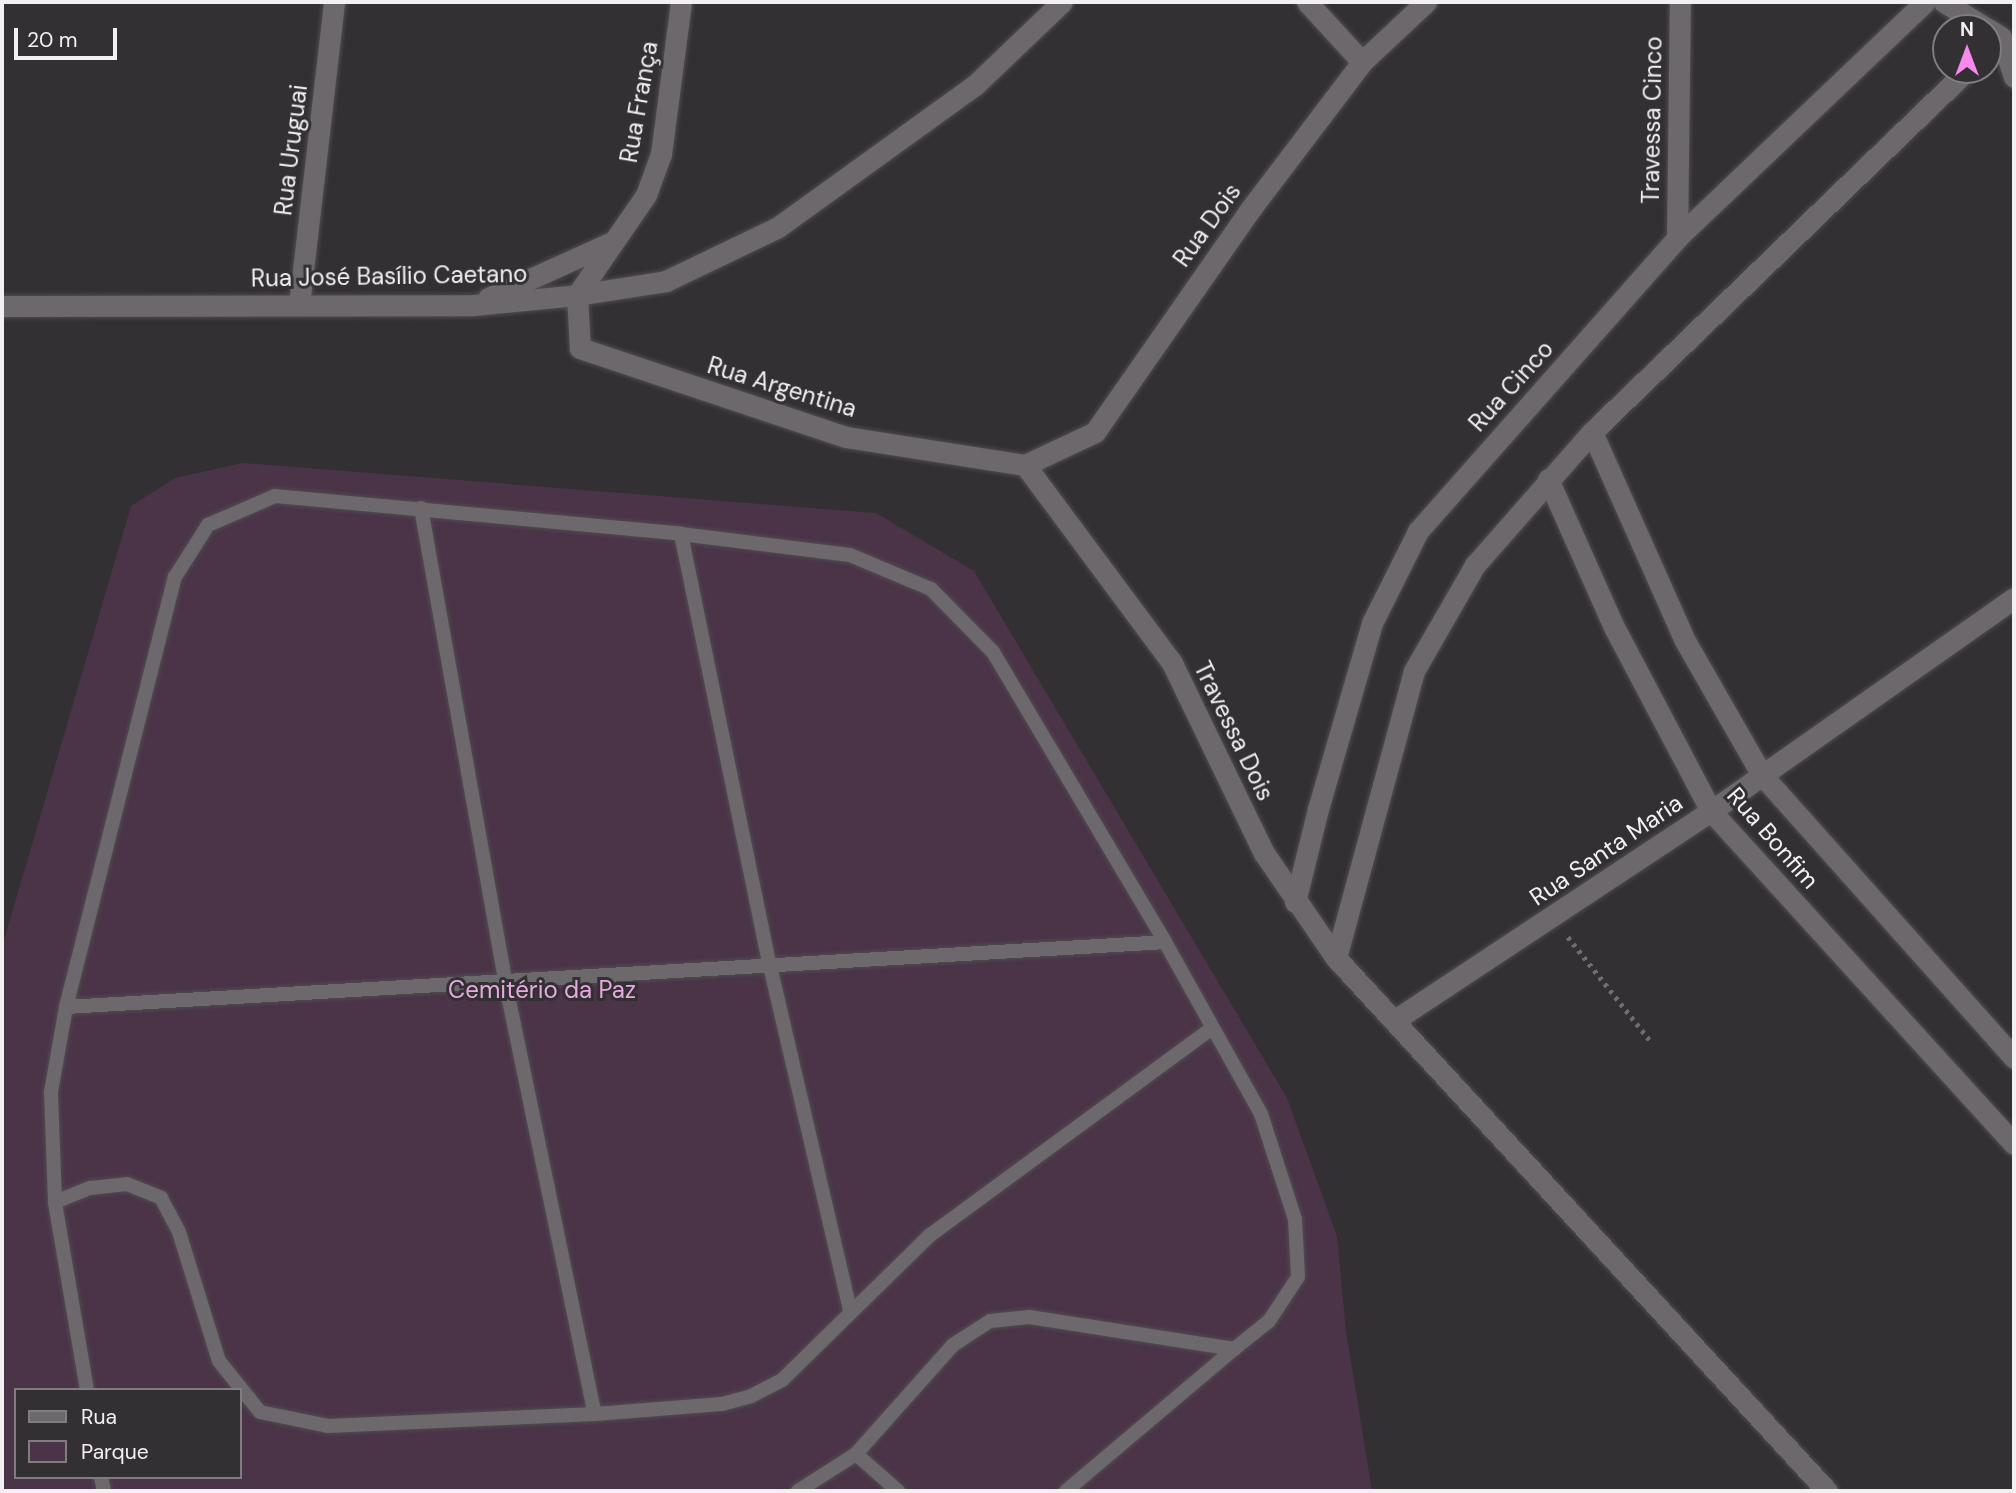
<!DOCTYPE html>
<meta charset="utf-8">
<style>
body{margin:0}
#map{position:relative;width:2016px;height:1493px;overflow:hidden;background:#333033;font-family:"DM Sans",sans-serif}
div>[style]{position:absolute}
.green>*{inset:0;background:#4b3348}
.path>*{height:4.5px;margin-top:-2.25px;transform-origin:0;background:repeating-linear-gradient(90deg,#706d70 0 3.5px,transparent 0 8.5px)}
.roads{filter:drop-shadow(0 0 2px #4f4c4f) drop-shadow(0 0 2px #4f4c4f)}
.lane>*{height:14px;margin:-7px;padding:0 7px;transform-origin:7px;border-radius:7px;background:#6c686b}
.street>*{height:21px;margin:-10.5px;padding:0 10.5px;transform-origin:10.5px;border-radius:10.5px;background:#6c686b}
span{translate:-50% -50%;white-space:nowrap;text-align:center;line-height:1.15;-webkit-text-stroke:6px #333033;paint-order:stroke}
.street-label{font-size:24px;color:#f3f0f2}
.park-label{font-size:24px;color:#e7a9df}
.frame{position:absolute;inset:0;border:4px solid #f3f0f2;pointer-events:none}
.legend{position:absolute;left:14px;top:1388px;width:228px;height:91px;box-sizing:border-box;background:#333033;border:2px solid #807d7f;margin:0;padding:9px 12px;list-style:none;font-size:21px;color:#f3f0f2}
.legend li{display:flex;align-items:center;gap:14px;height:35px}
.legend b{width:35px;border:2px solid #807d7f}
.north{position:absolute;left:1932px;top:14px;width:70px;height:70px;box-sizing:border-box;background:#333033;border:2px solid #807d7f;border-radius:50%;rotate:0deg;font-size:19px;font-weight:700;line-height:28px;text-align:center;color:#f3f0f2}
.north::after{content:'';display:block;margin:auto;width:24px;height:32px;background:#f788ec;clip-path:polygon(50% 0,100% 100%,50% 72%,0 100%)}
.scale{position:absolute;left:14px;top:28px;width:103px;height:32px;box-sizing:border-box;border:4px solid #f3f0f2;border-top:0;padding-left:9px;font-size:21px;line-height:24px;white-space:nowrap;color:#f3f0f2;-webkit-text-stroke:5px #333033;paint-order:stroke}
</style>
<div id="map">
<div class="green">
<div style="clip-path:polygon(evenodd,243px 463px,876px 513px,974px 571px,1287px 1098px,1337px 1236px,1346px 1331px,1372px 1491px,2px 1491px,2px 947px,131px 506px,175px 478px,243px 463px,16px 1390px,240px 1390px,240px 1477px,16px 1477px,16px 1390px)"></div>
</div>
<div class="path">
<div style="left:1568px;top:937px;width:135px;rotate:51.6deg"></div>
</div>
<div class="roads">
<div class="lane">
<div style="left:421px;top:508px;width:480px;rotate:79.9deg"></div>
<div style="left:505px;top:981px;width:442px;rotate:78.3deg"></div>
<div style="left:681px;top:534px;width:441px;rotate:78.4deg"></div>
<div style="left:770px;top:966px;width:354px;rotate:76.9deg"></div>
<div style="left:66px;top:1007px;width:1101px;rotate:-3.38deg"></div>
<div style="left:55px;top:1202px;width:38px;rotate:-22deg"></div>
<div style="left:90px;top:1188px;width:37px;rotate:-6deg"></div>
<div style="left:127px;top:1184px;width:37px;rotate:22deg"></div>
<div style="left:161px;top:1198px;width:38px;rotate:62deg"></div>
<div style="left:179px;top:1232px;width:135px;rotate:72.8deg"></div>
<div style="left:219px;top:1361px;width:65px;rotate:51.2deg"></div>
<div style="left:260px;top:1412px;width:69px;rotate:11.6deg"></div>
<div style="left:328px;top:1426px;width:267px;rotate:-2.6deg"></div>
<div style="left:595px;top:1414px;width:127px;rotate:-4.5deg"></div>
<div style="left:722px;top:1404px;width:30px;rotate:-15deg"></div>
<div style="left:751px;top:1396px;width:35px;rotate:-27deg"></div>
<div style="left:782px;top:1380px;width:206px;rotate:-44.4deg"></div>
<div style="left:929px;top:1236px;width:351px;rotate:-36.3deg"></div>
<div style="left:87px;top:1390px;width:191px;rotate:-99.7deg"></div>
<div style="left:55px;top:1202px;width:110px;rotate:-92.1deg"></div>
<div style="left:51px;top:1092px;width:86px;rotate:-80deg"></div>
<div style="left:66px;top:1007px;width:444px;rotate:-75.8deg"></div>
<div style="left:175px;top:577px;width:62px;rotate:-57.6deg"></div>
<div style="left:208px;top:525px;width:73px;rotate:-23.4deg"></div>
<div style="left:275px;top:496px;width:408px;rotate:5.3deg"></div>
<div style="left:681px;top:534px;width:170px;rotate:7.1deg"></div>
<div style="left:850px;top:555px;width:88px;rotate:22.8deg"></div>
<div style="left:931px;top:589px;width:88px;rotate:45.5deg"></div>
<div style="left:993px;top:652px;width:337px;rotate:59.3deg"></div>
<div style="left:1165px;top:942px;width:197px;rotate:60.8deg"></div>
<div style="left:1261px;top:1114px;width:110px;rotate:72.1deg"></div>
<div style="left:1295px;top:1219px;width:58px;rotate:87deg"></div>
<div style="left:1298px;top:1277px;width:53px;rotate:123.4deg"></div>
<div style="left:1269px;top:1321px;width:45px;rotate:141.3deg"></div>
<div style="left:1234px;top:1349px;width:207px;rotate:-171.1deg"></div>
<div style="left:1029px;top:1317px;width:39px;rotate:174deg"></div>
<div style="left:990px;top:1321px;width:44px;rotate:147deg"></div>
<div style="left:953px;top:1345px;width:146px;rotate:131.7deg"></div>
<div style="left:856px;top:1454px;width:69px;rotate:147.5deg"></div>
<div style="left:856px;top:1454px;width:56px;rotate:41.4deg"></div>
<div style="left:101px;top:1477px;width:14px;rotate:78deg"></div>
<div style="left:1066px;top:1491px;width:220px;rotate:-40.2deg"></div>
</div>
<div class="street">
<div style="left:1307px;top:2px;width:81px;rotate:47.5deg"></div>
<div style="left:1944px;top:2px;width:49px;rotate:31.8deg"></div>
<div style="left:1988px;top:29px;width:15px;rotate:32deg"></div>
<div style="left:2001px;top:37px;width:42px;rotate:72deg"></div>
<div style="left:1677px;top:238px;width:236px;rotate:-89.3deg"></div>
<div style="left:577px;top:295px;width:53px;rotate:86.8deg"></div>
<div style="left:580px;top:348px;width:280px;rotate:18.5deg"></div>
<div style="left:846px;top:437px;width:181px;rotate:8.9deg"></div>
<div style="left:577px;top:295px;width:121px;rotate:-55.4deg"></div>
<div style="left:646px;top:195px;width:44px;rotate:-69.9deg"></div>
<div style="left:661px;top:154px;width:153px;rotate:-82.5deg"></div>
<div style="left:488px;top:298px;width:136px;rotate:-24.3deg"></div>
<div style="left:299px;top:305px;width:305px;rotate:-83.4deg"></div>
<div style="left:2px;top:306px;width:472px;rotate:-0.1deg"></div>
<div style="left:474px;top:305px;width:103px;rotate:-5.5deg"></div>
<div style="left:577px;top:295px;width:90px;rotate:-8.9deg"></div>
<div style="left:666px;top:281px;width:124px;rotate:-25.7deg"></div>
<div style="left:778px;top:227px;width:243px;rotate:-35.8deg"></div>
<div style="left:975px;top:85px;width:120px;rotate:-43.7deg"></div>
<div style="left:1592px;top:432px;width:227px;rotate:66deg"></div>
<div style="left:1684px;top:639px;width:157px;rotate:60.2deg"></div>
<div style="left:1762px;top:775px;width:379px;rotate:48.3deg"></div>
<div style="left:1025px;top:465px;width:247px;rotate:53.4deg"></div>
<div style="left:1172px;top:663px;width:211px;rotate:64.2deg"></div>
<div style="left:1264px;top:853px;width:127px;rotate:55.6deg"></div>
<div style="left:1336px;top:958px;width:725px;rotate:47.35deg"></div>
<div style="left:1025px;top:465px;width:77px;rotate:-25.2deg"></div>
<div style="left:1095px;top:432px;width:269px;rotate:-55.1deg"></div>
<div style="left:1249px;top:211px;width:187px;rotate:-52.8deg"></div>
<div style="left:1362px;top:62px;width:88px;rotate:-43.2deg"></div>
<div style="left:1548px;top:479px;width:162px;rotate:66deg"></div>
<div style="left:1614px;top:627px;width:208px;rotate:62.2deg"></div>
<div style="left:1711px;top:811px;width:450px;rotate:47.7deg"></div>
<div style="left:1295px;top:902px;width:96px;rotate:-76.1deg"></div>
<div style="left:1318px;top:809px;width:194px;rotate:-73.8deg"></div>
<div style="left:1372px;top:623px;width:103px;rotate:-63.4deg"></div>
<div style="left:1418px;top:531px;width:391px;rotate:-48.5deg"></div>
<div style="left:1677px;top:238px;width:342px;rotate:-43.6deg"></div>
<div style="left:1336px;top:958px;width:297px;rotate:-74.8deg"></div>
<div style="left:1414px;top:671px;width:122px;rotate:-60.1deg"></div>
<div style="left:1475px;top:565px;width:177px;rotate:-48.7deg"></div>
<div style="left:1592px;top:432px;width:521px;rotate:-43.99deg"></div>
<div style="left:1395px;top:1020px;width:379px;rotate:-33.5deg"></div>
<div style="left:1711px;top:811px;width:370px;rotate:-35.1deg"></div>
</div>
</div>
<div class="street-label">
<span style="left:639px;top:102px;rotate:-80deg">Rua França</span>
<span style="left:1652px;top:120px;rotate:-89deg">Travessa Cinco</span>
<span style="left:291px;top:150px;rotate:-83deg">Rua Uruguai</span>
<span style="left:1207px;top:225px;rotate:-54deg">Rua Dois</span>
<span style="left:389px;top:276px;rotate:-1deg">Rua José Basílio Caetano</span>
<span style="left:1511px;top:386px;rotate:-48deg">Rua Cinco</span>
<span style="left:782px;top:387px;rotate:17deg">Rua Argentina</span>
<span style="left:1234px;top:731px;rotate:64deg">Travessa Dois</span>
<span style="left:1773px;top:838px;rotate:49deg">Rua Bonfim</span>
<span style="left:1606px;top:850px;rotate:-34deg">Rua Santa Maria</span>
</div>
<div class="park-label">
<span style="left:542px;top:990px">Cemitério da Paz</span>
</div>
<div class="frame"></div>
<ul class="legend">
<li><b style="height:9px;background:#6c686b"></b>Rua</li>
<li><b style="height:19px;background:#4b3348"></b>Parque</li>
</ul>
<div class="north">N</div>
<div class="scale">20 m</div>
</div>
